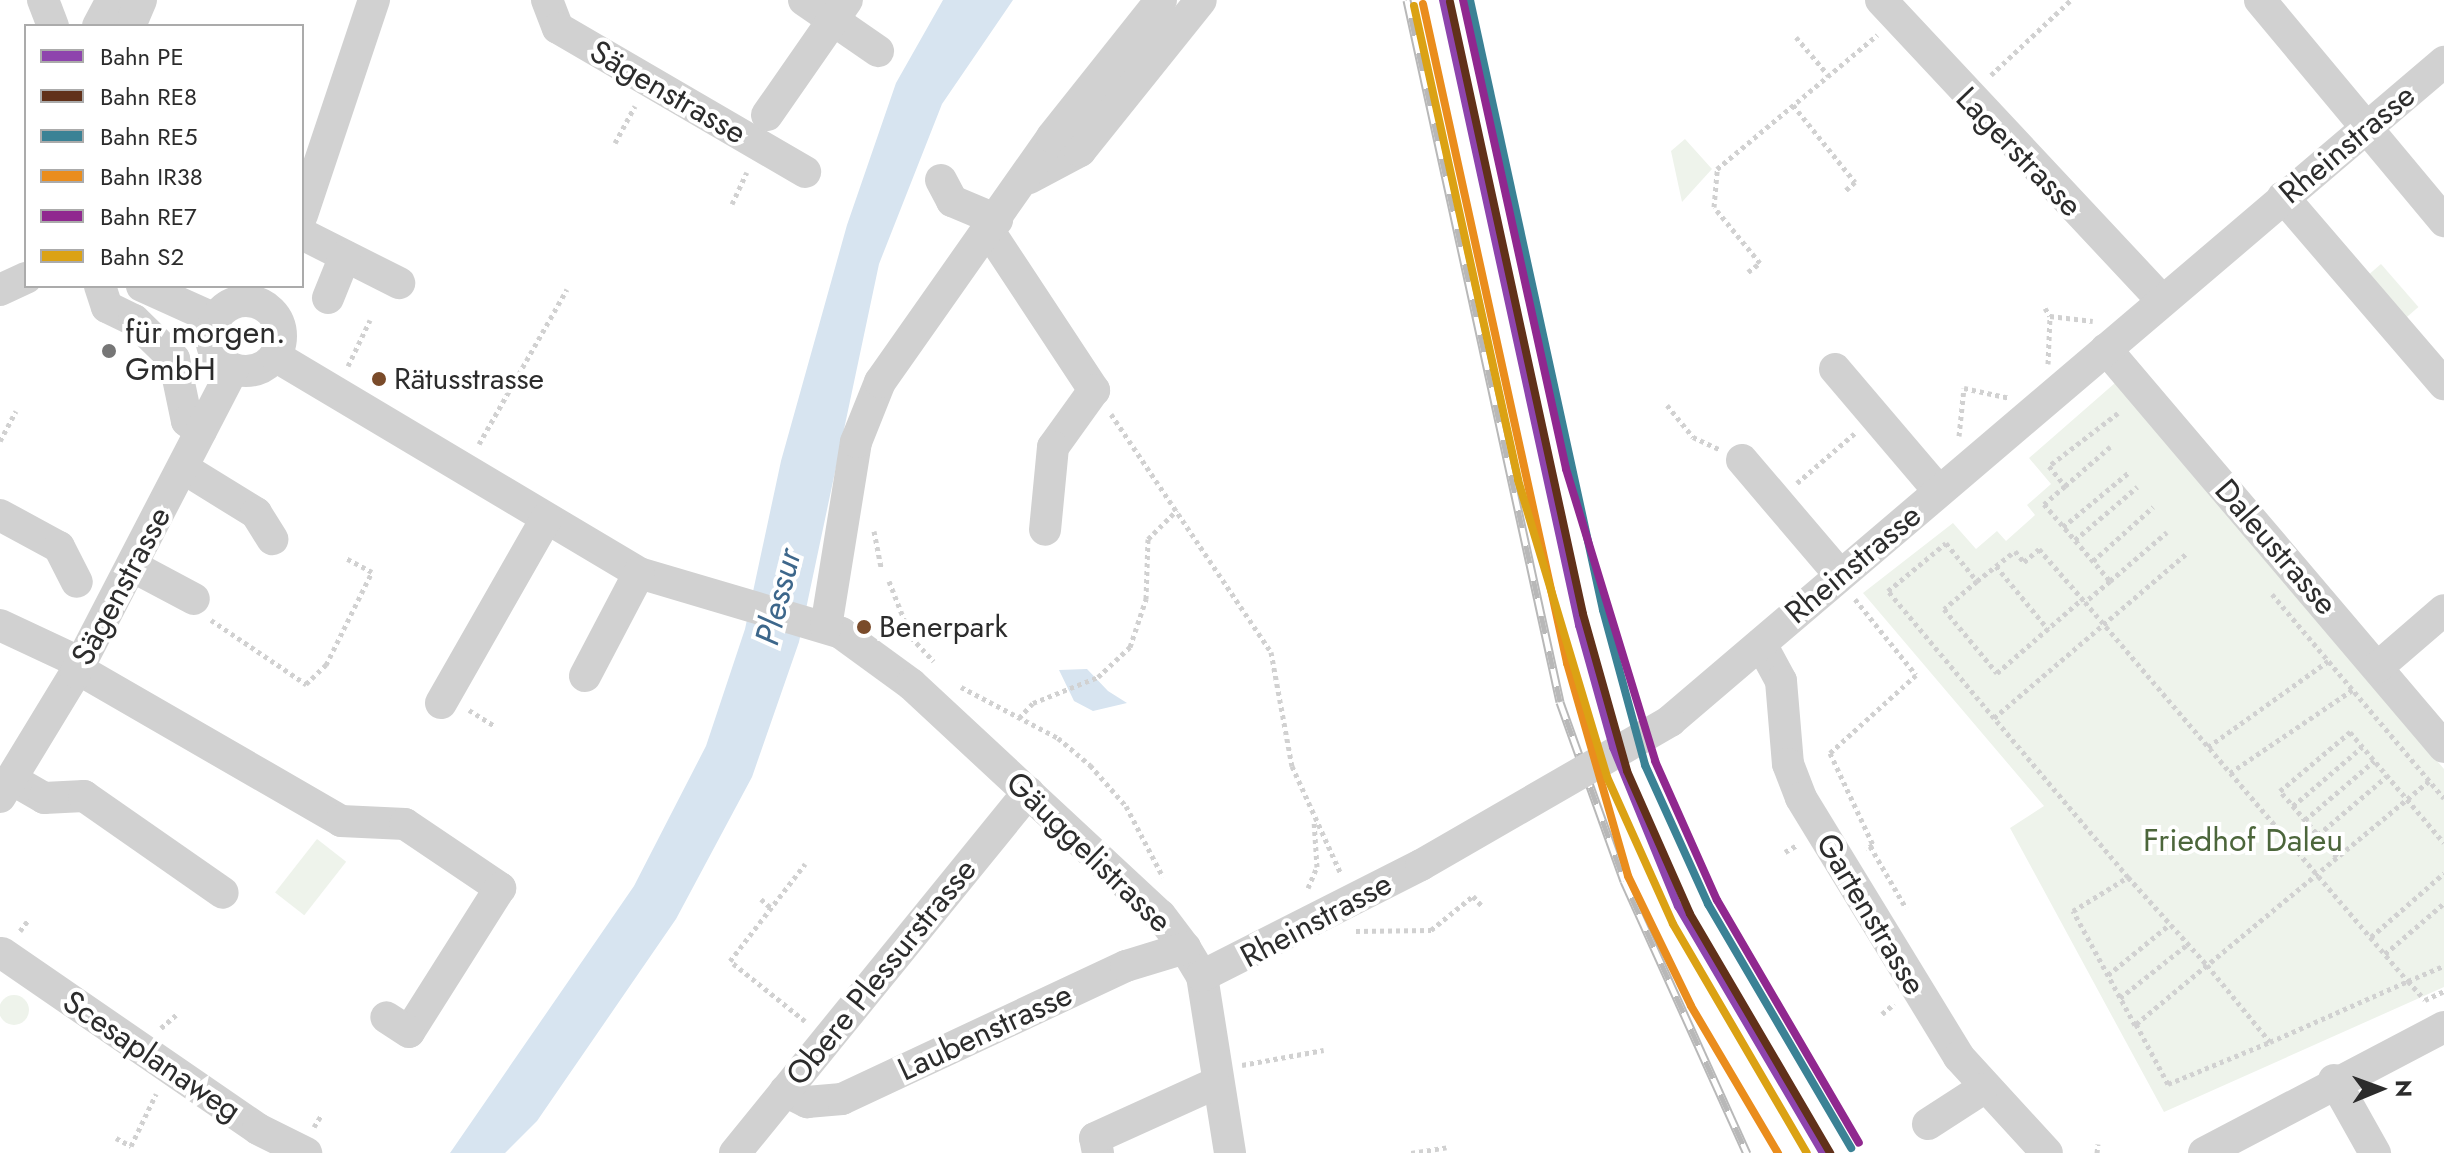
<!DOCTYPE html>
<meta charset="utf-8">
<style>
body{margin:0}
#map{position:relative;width:2444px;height:1153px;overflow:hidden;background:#fff;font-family:Jost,sans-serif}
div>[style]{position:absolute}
.green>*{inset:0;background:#eef3eb;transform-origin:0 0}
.round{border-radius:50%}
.water>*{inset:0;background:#d7e4f0}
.path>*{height:5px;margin-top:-2.5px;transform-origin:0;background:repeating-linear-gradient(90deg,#d1d1d1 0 4px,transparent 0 8px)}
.minor>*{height:32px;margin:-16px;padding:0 16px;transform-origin:16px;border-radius:16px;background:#d1d1d1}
.minor>.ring{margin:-16px;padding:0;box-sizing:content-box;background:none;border:32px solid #d1d1d1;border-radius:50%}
.rail>*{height:9px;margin-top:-4.5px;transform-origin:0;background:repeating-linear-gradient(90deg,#fff 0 18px,#b8b8b8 0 36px);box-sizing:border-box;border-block:2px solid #b8b8b8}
.minor-bridge>*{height:32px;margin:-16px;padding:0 16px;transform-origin:16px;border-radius:16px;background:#d1d1d1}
.rail-1>*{height:8px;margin:-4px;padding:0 4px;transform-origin:4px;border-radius:4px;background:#8e44ad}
.rail-2>*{height:8px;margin:-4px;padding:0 4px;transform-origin:4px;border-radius:4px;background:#61311a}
.rail-3>*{height:8px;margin:-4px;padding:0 4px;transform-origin:4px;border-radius:4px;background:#3b8295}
.rail-4>*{height:8px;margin:-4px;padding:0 4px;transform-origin:4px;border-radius:4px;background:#ea8d1d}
.rail-5>*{height:8px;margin:-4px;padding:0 4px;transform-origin:4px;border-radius:4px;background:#90288f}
.rail-6>*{height:8px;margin:-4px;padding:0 4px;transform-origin:4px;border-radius:4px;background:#dba214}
.dots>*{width:22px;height:22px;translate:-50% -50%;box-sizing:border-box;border:4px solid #fff;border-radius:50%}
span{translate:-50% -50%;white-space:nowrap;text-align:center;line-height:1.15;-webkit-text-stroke:8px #fff;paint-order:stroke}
.bus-label{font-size:30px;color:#2c2c2c}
.left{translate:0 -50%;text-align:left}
.street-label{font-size:32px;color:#2c2c2c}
.poi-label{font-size:32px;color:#2c2c2c}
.park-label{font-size:32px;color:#4c663b}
.water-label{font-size:34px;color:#3d678b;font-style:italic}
.legend{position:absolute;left:24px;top:24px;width:280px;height:264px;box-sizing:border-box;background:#fff;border:2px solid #ababab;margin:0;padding:10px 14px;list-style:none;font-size:24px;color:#2c2c2c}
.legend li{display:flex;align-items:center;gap:16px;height:40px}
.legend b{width:40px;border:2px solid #ababab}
.north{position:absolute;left:2340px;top:1049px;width:80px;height:80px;-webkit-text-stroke:6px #fff;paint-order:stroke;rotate:89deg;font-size:22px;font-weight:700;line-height:32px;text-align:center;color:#2c2c2c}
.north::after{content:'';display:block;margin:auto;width:28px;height:36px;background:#2c2c2c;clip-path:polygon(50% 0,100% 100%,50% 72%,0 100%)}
</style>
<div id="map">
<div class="green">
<div style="clip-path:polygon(1685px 139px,1712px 169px,1682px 202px,1671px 151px)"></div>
<div style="left:2381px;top:264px;width:57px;height:21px;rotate:49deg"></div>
<div style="clip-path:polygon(2115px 383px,2444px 769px,2444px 987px,2164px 1112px,2010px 828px,2044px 806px,1863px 593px,1953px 523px,1976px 549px,1997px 531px,2006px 541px,2035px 515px,2027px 505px,2051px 484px,2029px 458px)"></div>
<div style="left:317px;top:839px;width:37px;height:68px;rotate:38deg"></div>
<div class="round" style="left:-1px;top:995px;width:30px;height:30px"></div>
</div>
<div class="water">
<div style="clip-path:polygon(943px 0,1013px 0,942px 104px,879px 264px,799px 642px,752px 777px,676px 919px,537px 1121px,505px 1153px,450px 1153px,634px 886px,706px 746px,745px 629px,781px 461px,847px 225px,896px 83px)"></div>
<div style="clip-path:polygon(1087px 669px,1108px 691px,1127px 703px,1093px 711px,1074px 701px,1059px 670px)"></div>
</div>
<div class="path">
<div style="left:1796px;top:37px;width:51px;rotate:49.8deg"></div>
<div style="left:1991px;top:75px;width:110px;rotate:-43.2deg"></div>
<div style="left:1793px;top:105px;width:99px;rotate:51.2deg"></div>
<div style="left:1855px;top:182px;width:13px;rotate:138deg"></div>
<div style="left:615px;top:143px;width:42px;rotate:-61.6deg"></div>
<div style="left:732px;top:204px;width:35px;rotate:-65deg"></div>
<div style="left:1748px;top:272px;width:15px;rotate:-37deg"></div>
<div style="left:1760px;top:263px;width:72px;rotate:-129.4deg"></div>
<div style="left:1714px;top:207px;width:38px;rotate:-85deg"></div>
<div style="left:1717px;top:169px;width:209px;rotate:-39.9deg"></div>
<div style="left:2045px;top:308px;width:9px;rotate:58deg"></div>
<div style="left:2048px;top:364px;width:48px;rotate:-87.6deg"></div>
<div style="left:2050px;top:316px;width:43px;rotate:6.6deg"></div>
<div style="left:348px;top:366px;width:51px;rotate:-64.4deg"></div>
<div style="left:1667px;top:405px;width:41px;rotate:50.9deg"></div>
<div style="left:1693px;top:437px;width:29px;rotate:25deg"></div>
<div style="left:2118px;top:413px;width:87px;rotate:142.5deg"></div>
<div style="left:2049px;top:466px;width:26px;rotate:51deg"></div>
<div style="left:2065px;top:486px;width:28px;rotate:139deg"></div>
<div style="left:2044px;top:504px;width:101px;rotate:49.4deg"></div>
<div style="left:2110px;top:581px;width:33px;rotate:140deg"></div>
<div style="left:2085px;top:602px;width:498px;rotate:49.6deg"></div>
<div style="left:2408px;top:981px;width:39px;rotate:-23deg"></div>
<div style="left:1111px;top:414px;width:287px;rotate:56.1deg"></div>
<div style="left:1271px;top:652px;width:116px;rotate:79.6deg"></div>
<div style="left:1292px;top:766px;width:119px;rotate:65.6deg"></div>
<div style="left:1959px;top:436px;width:48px;rotate:-84.1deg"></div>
<div style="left:1964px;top:388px;width:47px;rotate:12.3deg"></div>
<div style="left:0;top:441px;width:34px;rotate:-62deg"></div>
<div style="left:479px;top:444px;width:178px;rotate:-60.4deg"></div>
<div style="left:1797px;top:483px;width:78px;rotate:-40.8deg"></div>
<div style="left:2065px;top:486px;width:60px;rotate:-40.9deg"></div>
<div style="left:2063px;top:527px;width:85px;rotate:-39.7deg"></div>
<div style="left:874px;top:531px;width:38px;rotate:79deg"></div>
<div style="left:2075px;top:540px;width:82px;rotate:-40.5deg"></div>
<div style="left:2093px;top:561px;width:81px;rotate:-42deg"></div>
<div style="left:1996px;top:566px;width:82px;rotate:50.5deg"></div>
<div style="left:889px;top:581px;width:60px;rotate:68.6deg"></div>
<div style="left:911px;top:637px;width:33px;rotate:47deg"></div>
<div style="left:1977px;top:581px;width:43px;rotate:139.7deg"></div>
<div style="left:1944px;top:609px;width:83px;rotate:50.4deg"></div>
<div style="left:1997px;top:673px;width:113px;rotate:-41deg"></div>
<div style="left:2110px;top:581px;width:75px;rotate:-40.7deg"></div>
<div style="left:2272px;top:594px;width:267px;rotate:49.9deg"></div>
<div style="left:1855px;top:599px;width:97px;rotate:51.2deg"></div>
<div style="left:1916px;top:675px;width:116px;rotate:137.8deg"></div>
<div style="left:1830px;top:753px;width:102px;rotate:64.9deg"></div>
<div style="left:1873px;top:845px;width:8px;rotate:150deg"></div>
<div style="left:211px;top:620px;width:115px;rotate:34deg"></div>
<div style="left:306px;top:684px;width:28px;rotate:-44deg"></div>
<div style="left:326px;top:665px;width:104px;rotate:-63.7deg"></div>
<div style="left:372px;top:572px;width:30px;rotate:-152deg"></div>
<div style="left:961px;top:687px;width:110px;rotate:27.7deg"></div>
<div style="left:1058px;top:738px;width:42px;rotate:40.2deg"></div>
<div style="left:1090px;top:765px;width:55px;rotate:48.7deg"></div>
<div style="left:1126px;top:806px;width:80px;rotate:62.5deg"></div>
<div style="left:469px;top:710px;width:31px;rotate:32deg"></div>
<div style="left:1019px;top:718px;width:21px;rotate:-47deg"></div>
<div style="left:1033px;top:703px;width:70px;rotate:-21.8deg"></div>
<div style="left:1098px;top:677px;width:44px;rotate:-43.2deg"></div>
<div style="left:1130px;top:647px;width:51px;rotate:-71.6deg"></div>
<div style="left:1146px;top:599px;width:60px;rotate:-88.1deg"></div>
<div style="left:1148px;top:539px;width:41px;rotate:-45deg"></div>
<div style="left:1994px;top:718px;width:165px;rotate:-129.8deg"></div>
<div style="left:1888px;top:591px;width:75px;rotate:-39.6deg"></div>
<div style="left:1946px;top:543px;width:49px;rotate:50.8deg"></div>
<div style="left:1977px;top:581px;width:48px;rotate:-38.3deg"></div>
<div style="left:2015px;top:551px;width:14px;rotate:51deg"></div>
<div style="left:2024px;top:562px;width:20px;rotate:-41deg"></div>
<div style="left:2039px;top:549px;width:70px;rotate:49deg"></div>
<div style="left:2208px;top:747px;width:148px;rotate:-35.6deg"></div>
<div style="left:2230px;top:773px;width:148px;rotate:-34.2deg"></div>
<div style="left:2429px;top:781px;width:288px;rotate:140.3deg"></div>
<div style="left:2207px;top:965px;width:99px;rotate:50.7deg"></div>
<div style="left:2270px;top:1042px;width:151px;rotate:-23.8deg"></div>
<div style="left:2408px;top:981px;width:25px;rotate:48deg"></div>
<div style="left:2425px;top:1000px;width:21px;rotate:-25deg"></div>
<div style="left:2293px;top:806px;width:91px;rotate:-40.5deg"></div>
<div style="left:2305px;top:820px;width:91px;rotate:-40.5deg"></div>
<div style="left:2318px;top:835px;width:91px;rotate:-40.5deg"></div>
<div style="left:1870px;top:846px;width:72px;rotate:59.9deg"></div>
<div style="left:1785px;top:852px;width:14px;rotate:-30deg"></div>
<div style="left:2337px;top:857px;width:87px;rotate:-130.8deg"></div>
<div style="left:2280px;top:791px;width:92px;rotate:-40.1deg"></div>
<div style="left:2350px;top:732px;width:145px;rotate:49.7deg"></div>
<div style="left:2128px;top:877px;width:208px;rotate:-130.1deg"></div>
<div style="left:1994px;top:718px;width:253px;rotate:-40.5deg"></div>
<div style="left:2128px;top:877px;width:118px;rotate:48.1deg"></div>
<div style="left:2207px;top:965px;width:94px;rotate:140.2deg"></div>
<div style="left:2135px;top:1025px;width:130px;rotate:-118.5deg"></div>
<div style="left:2073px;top:911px;width:65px;rotate:-31.7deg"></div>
<div style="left:1308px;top:888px;width:23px;rotate:-67deg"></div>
<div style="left:1317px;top:867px;width:47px;rotate:-93.7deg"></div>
<div style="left:761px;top:899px;width:13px;rotate:42deg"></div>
<div style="left:20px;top:931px;width:15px;rotate:-53deg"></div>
<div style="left:1356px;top:931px;width:75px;rotate:-0.8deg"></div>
<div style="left:1431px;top:930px;width:54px;rotate:-39deg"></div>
<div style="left:1473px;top:896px;width:15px;rotate:48deg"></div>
<div style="left:2371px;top:937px;width:97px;rotate:-41.2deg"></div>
<div style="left:2385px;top:954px;width:78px;rotate:-40.8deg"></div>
<div style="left:2108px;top:975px;width:80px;rotate:-39.4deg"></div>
<div style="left:2120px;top:998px;width:87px;rotate:-38.5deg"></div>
<div style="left:1882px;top:1014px;width:16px;rotate:-40deg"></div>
<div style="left:805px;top:1021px;width:96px;rotate:-141.3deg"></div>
<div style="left:730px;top:961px;width:123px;rotate:-52.3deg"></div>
<div style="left:2136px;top:1024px;width:68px;rotate:61.9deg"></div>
<div style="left:2168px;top:1084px;width:110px;rotate:-22.4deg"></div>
<div style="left:161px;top:1028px;width:20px;rotate:-41deg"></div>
<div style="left:1242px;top:1065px;width:83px;rotate:-10.4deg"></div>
<div style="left:314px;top:1127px;width:15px;rotate:-58deg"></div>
<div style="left:116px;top:1138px;width:17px;rotate:28deg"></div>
<div style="left:131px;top:1146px;width:58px;rotate:-64.3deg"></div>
<div style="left:1411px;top:1153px;width:36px;rotate:-9deg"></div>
<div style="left:2097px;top:1153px;width:9px;rotate:-84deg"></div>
</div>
<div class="minor">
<div style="left:43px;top:0;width:28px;rotate:69deg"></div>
<div style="left:547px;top:0;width:30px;rotate:69deg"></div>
<div style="left:558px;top:28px;width:286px;rotate:30.2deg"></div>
<div style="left:804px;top:0;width:90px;rotate:34.6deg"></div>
<div style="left:1881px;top:0;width:412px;rotate:46.9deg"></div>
<div style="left:2260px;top:0;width:288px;rotate:50.2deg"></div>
<div style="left:98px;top:26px;width:30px;rotate:-62deg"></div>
<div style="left:130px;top:26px;width:28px;rotate:-67deg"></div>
<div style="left:767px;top:115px;width:140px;rotate:-55.2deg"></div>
<div style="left:1029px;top:178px;width:58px;rotate:-27.9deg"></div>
<div style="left:1080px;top:151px;width:193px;rotate:-51.3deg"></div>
<div style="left:941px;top:180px;width:24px;rotate:62deg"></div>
<div style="left:952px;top:201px;width:49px;rotate:22.9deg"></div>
<div style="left:2283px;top:197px;width:247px;rotate:49.3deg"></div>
<div style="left:302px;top:215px;width:227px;rotate:-71.5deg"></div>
<div style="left:989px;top:231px;width:191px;rotate:56.6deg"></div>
<div style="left:1094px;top:390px;width:70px;rotate:125.7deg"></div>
<div style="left:1053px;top:447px;width:83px;rotate:95.5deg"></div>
<div style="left:302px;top:234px;width:109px;rotate:26.8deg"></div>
<div style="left:100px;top:286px;width:22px;rotate:72deg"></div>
<div style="left:107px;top:307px;width:30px;rotate:26deg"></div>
<div style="left:134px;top:320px;width:56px;rotate:44.3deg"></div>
<div style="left:174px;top:359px;width:63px;rotate:78.2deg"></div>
<div style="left:187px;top:421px;width:17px;rotate:36deg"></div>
<div style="left:142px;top:286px;width:80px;rotate:24.3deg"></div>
<div style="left:0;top:290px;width:29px;rotate:-25deg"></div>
<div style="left:328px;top:298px;width:45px;rotate:-68deg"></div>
<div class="ring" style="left:211px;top:301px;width:38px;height:38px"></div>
<div style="left:2106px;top:349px;width:522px;rotate:49.66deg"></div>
<div style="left:275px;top:356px;width:424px;rotate:30.8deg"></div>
<div style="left:639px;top:573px;width:211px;rotate:16.5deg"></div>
<div style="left:841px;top:633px;width:87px;rotate:36.1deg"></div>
<div style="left:911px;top:684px;width:340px;rotate:42.9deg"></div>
<div style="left:1160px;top:915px;width:41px;rotate:52.9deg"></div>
<div style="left:1185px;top:948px;width:33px;rotate:59deg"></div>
<div style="left:1202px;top:976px;width:179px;rotate:81deg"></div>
<div style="left:1835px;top:369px;width:160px;rotate:49.6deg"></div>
<div style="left:1742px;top:460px;width:150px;rotate:49.6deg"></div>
<div style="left:183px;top:468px;width:86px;rotate:31.7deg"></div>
<div style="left:256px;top:513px;width:31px;rotate:58deg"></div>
<div style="left:0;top:515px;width:67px;rotate:28.5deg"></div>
<div style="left:59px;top:547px;width:39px;rotate:63deg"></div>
<div style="left:132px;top:566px;width:70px;rotate:28deg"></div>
<div style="left:0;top:625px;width:89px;rotate:25.1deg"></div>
<div style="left:826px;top:627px;width:187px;rotate:-80.8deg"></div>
<div style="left:856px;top:442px;width:65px;rotate:-68.2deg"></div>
<div style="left:880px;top:382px;width:299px;rotate:-54.9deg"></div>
<div style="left:1052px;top:137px;width:175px;rotate:-51.5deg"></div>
<div style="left:1761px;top:644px;width:42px;rotate:61.6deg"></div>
<div style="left:1781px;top:681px;width:83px;rotate:85.2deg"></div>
<div style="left:1788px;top:764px;width:36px;rotate:69deg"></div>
<div style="left:1801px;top:798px;width:303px;rotate:58.6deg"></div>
<div style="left:1959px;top:1057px;width:130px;rotate:47.5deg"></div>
<div style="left:2378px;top:667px;width:87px;rotate:-40.8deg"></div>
<div style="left:78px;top:669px;width:304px;rotate:30deg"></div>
<div style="left:341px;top:821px;width:64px;rotate:2.7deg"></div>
<div style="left:405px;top:824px;width:115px;rotate:34deg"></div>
<div style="left:500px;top:888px;width:170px;rotate:122.3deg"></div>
<div style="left:409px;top:1032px;width:27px;rotate:-147deg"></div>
<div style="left:585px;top:676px;width:116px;rotate:-62.3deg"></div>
<div style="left:441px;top:703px;width:212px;rotate:-60.3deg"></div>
<div style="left:1670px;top:721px;width:1017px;rotate:-40.41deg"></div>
<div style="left:13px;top:780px;width:36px;rotate:30deg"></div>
<div style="left:44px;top:798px;width:40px;rotate:-2.9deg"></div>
<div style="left:84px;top:796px;width:169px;rotate:34.9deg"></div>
<div style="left:0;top:797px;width:146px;rotate:-58.7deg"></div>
<div style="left:76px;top:672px;width:341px;rotate:-62.6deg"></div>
<div style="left:2px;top:953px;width:311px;rotate:34.5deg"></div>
<div style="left:258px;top:1129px;width:54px;rotate:26.6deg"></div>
<div style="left:1202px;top:976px;width:246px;rotate:-26.9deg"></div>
<div style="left:2334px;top:1080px;width:84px;rotate:60.7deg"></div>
<div style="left:785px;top:1091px;width:25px;rotate:27deg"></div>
<div style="left:807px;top:1102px;width:35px;rotate:-5deg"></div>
<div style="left:842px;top:1099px;width:314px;rotate:-25.1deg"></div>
<div style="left:1126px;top:966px;width:62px;rotate:-17deg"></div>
<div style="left:1928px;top:1124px;width:64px;rotate:-32.9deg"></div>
<div style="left:735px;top:1153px;width:465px;rotate:-50.9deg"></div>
<div style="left:1098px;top:1153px;width:15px;rotate:-101deg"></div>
<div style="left:1095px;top:1138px;width:131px;rotate:-24.4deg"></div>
<div style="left:2204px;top:1153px;width:271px;rotate:-27.7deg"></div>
</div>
<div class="rail">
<div style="left:1407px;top:0;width:718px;rotate:77.7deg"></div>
<div style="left:1560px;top:702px;width:190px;rotate:70.3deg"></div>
<div style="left:1624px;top:881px;width:299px;rotate:65.7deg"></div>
</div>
<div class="minor-bridge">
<div style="left:1421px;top:865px;width:288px;rotate:-30deg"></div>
</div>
<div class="rail-1">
<div style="left:1443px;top:0;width:640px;rotate:77.72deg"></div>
<div style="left:1579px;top:625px;width:127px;rotate:74.4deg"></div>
<div style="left:1613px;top:747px;width:172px;rotate:67.8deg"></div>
<div style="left:1678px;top:906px;width:286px;rotate:59.6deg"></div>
</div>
<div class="rail-2">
<div style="left:1450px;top:2px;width:626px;rotate:77.74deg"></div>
<div style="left:1583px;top:614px;width:163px;rotate:74.3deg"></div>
<div style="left:1627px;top:771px;width:156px;rotate:66.2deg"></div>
<div style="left:1690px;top:914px;width:277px;rotate:59.6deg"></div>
</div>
<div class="rail-3">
<div style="left:1470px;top:0;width:624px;rotate:77.7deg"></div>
<div style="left:1603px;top:610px;width:161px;rotate:74.8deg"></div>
<div style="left:1645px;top:765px;width:153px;rotate:65.6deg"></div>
<div style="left:1708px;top:904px;width:283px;rotate:59.6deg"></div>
</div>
<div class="rail-4">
<div style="left:1423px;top:4px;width:675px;rotate:77.67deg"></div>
<div style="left:1567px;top:663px;width:222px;rotate:74deg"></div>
<div style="left:1628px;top:876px;width:144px;rotate:64.1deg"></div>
<div style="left:1691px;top:1006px;width:171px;rotate:59.4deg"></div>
</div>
<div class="rail-5">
<div style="left:1463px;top:0;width:480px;rotate:77.6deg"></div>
<div style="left:1566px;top:469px;width:305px;rotate:73deg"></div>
<div style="left:1655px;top:761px;width:152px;rotate:66deg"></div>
<div style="left:1717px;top:900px;width:281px;rotate:59.7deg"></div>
</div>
<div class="rail-6">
<div style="left:1414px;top:6px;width:485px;rotate:77.6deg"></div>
<div style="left:1518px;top:480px;width:310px;rotate:73.3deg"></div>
<div style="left:1607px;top:777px;width:161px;rotate:65.8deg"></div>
<div style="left:1673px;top:924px;width:265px;rotate:59.7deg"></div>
</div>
<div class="dots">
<div style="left:109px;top:351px;background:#767676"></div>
<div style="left:379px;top:379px;background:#7a4b2a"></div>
<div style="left:864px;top:627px;background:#7a4b2a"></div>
</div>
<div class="bus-label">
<span class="left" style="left:394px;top:379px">Rätusstrasse</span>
<span class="left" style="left:879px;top:627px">Benerpark</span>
</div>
<div class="street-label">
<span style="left:668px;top:92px;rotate:30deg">Sägenstrasse</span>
<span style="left:2347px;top:144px;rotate:-40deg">Rheinstrasse</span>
<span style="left:2019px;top:152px;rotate:46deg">Lagerstrasse</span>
<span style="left:2276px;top:547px;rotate:49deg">Daleustrasse</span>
<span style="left:1853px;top:564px;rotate:-40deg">Rheinstrasse</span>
<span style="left:121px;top:586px;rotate:-62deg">Sägenstrasse</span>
<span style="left:1089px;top:852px;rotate:44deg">Gäuggelistrasse</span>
<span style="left:1871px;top:914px;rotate:59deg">Gartenstrasse</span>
<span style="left:1316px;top:920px;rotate:-28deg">Rheinstrasse</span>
<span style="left:881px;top:972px;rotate:-51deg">Obere Plessurstrasse</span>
<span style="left:985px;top:1032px;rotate:-25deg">Laubenstrasse</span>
<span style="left:152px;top:1056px;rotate:34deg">Scesaplanaweg</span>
</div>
<div class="poi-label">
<span class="left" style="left:125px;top:351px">für morgen.<br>GmbH</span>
</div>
<div class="park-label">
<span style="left:2243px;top:840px">Friedhof Daleu</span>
</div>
<div class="water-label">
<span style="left:778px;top:597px;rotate:-76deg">Plessur</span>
</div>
<ul class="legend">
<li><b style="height:10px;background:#8e44ad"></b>Bahn PE</li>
<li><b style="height:10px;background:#61311a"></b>Bahn RE8</li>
<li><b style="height:10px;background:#3b8295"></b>Bahn RE5</li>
<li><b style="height:10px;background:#ea8d1d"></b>Bahn IR38</li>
<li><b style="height:10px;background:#90288f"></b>Bahn RE7</li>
<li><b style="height:10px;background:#dba214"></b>Bahn S2</li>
</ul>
<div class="north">N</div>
</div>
